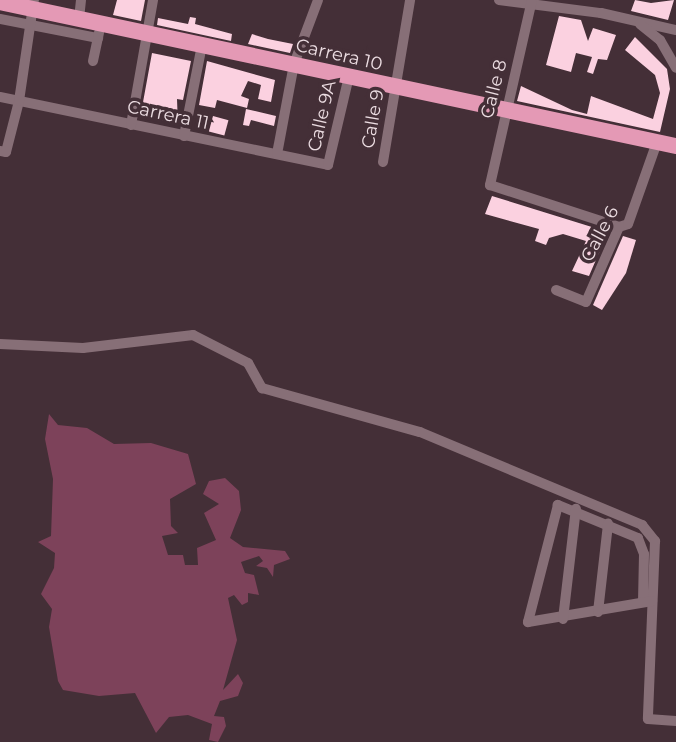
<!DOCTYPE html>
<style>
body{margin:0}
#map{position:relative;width:676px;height:742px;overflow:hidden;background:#442f37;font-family:Montserrat,sans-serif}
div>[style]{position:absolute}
.green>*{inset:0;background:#7d425a}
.building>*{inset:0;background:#fbd1e0;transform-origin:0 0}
.minor>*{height:10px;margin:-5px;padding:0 5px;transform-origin:5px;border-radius:5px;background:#876f77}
.highway>*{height:16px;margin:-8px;padding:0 8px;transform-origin:8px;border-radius:8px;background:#e499b5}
span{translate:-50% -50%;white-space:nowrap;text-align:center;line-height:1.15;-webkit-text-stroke:7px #442f37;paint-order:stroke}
.street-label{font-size:18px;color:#ecdde2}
</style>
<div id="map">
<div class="green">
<div style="clip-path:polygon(49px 414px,58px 425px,87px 428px,114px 444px,151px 443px,188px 454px,196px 484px,170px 499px,171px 526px,178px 533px,162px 536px,168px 555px,183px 555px,185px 565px,198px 565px,197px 548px,216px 540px,204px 513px,219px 504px,203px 494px,209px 481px,225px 478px,239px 491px,241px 510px,230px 538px,243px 547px,285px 551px,290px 559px,274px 565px,273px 577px,267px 568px,256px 566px,263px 561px,259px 556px,241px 562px,245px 573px,254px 575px,259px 595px,248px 593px,248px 602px,242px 605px,234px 595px,228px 598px,237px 640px,223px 690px,238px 674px,243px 683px,238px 696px,220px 701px,214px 716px,224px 717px,226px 726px,218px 742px,209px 740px,212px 724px,188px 715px,169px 717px,156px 733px,135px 693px,99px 696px,63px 690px,58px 681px,49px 627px,52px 609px,41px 594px,54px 568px,55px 553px,38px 542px,51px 536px,53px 479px,45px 439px)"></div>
</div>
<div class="building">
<div style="clip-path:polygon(117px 0,145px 0,141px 21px,113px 15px)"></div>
<div style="clip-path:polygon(635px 0,651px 3px,674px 0,668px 20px,631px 11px)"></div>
<div style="clip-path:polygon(559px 16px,581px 20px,588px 41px,593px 28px,616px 35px,607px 60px,598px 59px,593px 74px,587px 72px,592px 57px,576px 53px,571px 72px,546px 65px)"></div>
<div style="clip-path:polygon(190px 17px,196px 18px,195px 24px,232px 34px,231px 41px,157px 25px,158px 18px,188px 24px)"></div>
<div style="clip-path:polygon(252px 34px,268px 39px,293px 44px,290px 53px,248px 44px)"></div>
<div style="clip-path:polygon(635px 37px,667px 69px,670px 89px,660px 132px,517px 101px,521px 86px,572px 110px,587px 114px,591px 96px,653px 119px,660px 93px,655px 75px,625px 50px)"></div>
<div style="clip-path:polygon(152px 53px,191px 61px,183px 100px,177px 99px,178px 126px,141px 113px)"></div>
<div style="clip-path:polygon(207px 61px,275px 80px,271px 102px,258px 99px,261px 85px,248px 81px,241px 96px,249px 99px,247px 108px,217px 100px,215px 108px,199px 105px)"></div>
<div style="clip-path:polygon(246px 109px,276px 116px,274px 126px,251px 120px,249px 126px,243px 125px)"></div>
<div style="left:213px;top:116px;width:16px;height:16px;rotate:15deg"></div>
<div style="clip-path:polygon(492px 196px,608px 232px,589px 276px,572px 271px,586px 241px,563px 234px,549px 238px,546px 245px,535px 241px,539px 229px,485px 214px)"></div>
<div style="clip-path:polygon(623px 236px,636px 240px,626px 273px,602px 310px,593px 305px)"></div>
</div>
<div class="minor">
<div style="left:499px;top:0;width:103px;rotate:7.3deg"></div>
<div style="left:601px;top:13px;width:77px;rotate:12.8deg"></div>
<div style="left:532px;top:0;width:190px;rotate:102.8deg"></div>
<div style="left:490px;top:185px;width:136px;rotate:18deg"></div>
<div style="left:0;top:19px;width:100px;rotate:11deg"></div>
<div style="left:79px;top:19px;width:19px;rotate:-84deg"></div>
<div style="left:640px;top:24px;width:26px;rotate:39deg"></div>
<div style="left:660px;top:40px;width:32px;rotate:60deg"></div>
<div style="left:93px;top:61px;width:29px;rotate:-78deg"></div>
<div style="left:0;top:97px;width:335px;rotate:11.7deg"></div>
<div style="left:328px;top:165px;width:91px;rotate:-76.7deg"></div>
<div style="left:131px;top:125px;width:127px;rotate:-80deg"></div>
<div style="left:184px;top:136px;width:93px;rotate:-78.8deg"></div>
<div style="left:0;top:151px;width:6px;rotate:9deg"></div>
<div style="left:6px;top:152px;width:53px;rotate:-75.7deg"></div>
<div style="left:19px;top:101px;width:102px;rotate:-81.6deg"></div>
<div style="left:277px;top:154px;width:92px;rotate:-79.3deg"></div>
<div style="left:294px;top:64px;width:68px;rotate:-69.4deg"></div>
<div style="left:383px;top:162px;width:164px;rotate:-80.5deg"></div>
<div style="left:556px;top:290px;width:32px;rotate:22deg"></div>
<div style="left:586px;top:302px;width:82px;rotate:-66.3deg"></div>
<div style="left:619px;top:227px;width:9px;rotate:-18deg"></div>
<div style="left:628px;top:224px;width:87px;rotate:-70.5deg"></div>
<div style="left:0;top:344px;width:83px;rotate:2.8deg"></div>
<div style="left:83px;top:348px;width:111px;rotate:-6.7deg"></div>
<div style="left:193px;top:335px;width:62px;rotate:27deg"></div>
<div style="left:248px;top:363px;width:29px;rotate:61deg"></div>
<div style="left:262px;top:388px;width:164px;rotate:15.6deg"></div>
<div style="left:420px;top:432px;width:241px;rotate:22.7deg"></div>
<div style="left:642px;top:525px;width:21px;rotate:51deg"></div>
<div style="left:655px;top:541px;width:178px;rotate:92.3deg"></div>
<div style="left:648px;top:719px;width:28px;rotate:4deg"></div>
<div style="left:643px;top:602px;width:48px;rotate:-88.8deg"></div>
<div style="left:644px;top:554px;width:17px;rotate:-111deg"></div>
<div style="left:638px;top:538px;width:87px;rotate:-157.6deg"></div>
<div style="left:558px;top:505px;width:121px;rotate:104.4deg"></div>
<div style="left:528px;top:622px;width:126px;rotate:-9.6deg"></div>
<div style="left:598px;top:612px;width:89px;rotate:-83.5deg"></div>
<div style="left:563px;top:619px;width:111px;rotate:-83.3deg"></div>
</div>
<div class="highway">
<div style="left:0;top:2px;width:691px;rotate:12.03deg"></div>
</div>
<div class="street-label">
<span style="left:339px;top:55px;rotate:13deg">Carrera 10</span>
<span style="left:494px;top:89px;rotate:-76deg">Calle 8</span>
<span style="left:168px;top:115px;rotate:12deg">Carrera 11</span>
<span style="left:322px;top:116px;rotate:-77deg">Calle 9A</span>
<span style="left:373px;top:119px;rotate:-80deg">Calle 9</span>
<span style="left:600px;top:234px;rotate:-62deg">Calle 6</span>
</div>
</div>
